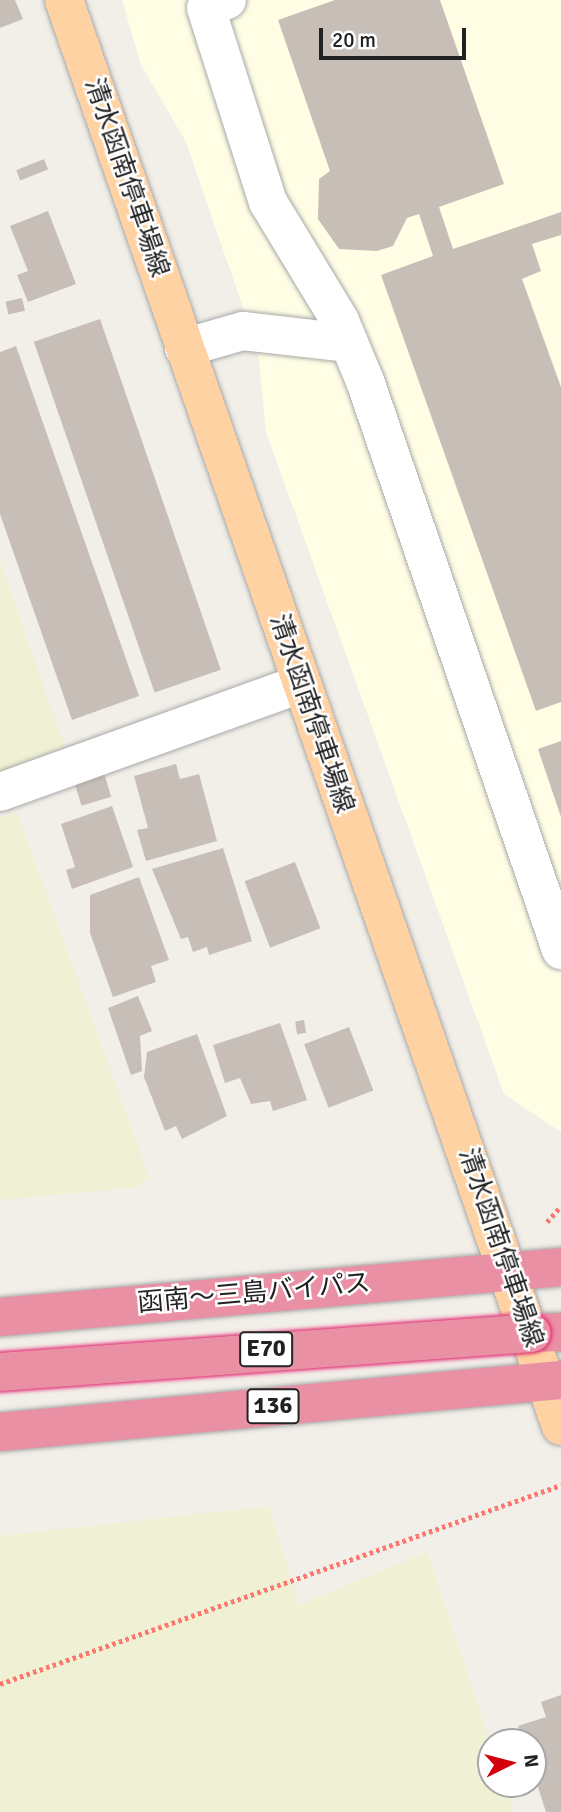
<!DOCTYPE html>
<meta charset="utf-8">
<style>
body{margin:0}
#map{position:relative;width:561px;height:1812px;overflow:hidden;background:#f2efe9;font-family:Signika,"Noto Sans JP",sans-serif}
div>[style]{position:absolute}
.education>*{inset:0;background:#fffee5}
.farmland>*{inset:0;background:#f0f1d4}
.building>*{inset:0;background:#c7beb7;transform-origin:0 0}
.path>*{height:4.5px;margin-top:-2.25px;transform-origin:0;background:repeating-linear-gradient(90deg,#fe766e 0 3.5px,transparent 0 7px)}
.roads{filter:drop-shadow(0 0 2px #a9a9a9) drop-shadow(0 0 2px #a9a9a9)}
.minor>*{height:38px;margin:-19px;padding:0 19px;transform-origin:19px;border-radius:19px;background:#fff}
.major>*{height:38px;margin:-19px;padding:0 19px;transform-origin:19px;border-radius:19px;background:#fed2a2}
.highway>*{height:38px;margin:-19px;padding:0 19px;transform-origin:19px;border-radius:19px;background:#ea90a5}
.bridges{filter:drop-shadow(0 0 2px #e1256f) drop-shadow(0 0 2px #e1256f)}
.highway-bridge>*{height:38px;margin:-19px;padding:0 19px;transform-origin:19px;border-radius:19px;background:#ea90a5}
span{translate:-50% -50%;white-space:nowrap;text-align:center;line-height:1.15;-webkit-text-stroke:5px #fff;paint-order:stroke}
.shield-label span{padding:2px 5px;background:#fff;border:2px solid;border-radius:5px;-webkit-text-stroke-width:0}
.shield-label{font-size:24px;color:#222;font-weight:700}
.street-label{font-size:26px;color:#222}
.north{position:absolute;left:477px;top:1728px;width:70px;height:70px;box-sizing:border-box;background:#fff;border:2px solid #a7a7a7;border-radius:50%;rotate:84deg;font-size:19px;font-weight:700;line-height:28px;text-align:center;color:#222}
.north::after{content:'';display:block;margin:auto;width:24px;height:32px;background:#d4000b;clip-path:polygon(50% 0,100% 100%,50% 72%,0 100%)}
.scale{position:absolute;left:319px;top:28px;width:147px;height:32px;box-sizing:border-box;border:4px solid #222;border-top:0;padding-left:9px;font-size:21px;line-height:24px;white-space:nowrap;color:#222;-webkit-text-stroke:5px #fff;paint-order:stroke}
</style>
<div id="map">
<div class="education">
<div style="clip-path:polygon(122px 0,561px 0,561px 1132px,504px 1094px,266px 432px,258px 351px,186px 142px,141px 65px)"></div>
</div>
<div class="farmland">
<div style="clip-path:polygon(0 560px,66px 751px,0 775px)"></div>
<div style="clip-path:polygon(17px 812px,150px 1179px,137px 1187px,0 1200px,0 818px)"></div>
<div style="clip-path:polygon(269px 1506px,299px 1605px,427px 1552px,491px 1745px,491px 1784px,504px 1784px,513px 1812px,0 1812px,0 1536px)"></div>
</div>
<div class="building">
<div style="clip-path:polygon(0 0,15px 0,23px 19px,0 28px)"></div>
<div style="clip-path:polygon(335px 0,440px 0,504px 184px,439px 207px,453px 249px,561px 212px,561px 235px,532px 244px,541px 271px,522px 279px,561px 387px,561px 702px,536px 711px,381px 275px,433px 256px,419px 214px,407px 218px,393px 246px,377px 251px,339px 249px,318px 219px,319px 179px,330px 171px,278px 20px)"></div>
<div style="left:44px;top:159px;width:11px;height:30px;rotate:68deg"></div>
<div style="clip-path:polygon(48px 211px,76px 284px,28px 302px,17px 275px,28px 271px,10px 226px)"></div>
<div style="left:22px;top:298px;width:13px;height:17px;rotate:77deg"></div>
<div style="left:100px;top:319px;width:371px;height:70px;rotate:71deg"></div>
<div style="clip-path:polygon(16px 346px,139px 696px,72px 720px,0 514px,0 352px)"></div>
<div style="clip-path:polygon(561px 741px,561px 817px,538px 749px)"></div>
<div style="clip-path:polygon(176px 764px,180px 779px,199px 774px,217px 841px,146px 861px,137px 830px,148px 828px,134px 776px)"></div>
<div style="left:103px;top:770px;width:28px;height:31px;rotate:73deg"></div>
<div style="clip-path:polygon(112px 806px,133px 867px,72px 889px,66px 870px,75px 867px,61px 824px)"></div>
<div style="clip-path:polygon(223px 848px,252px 941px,209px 955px,207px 947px,193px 952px,188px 937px,181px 939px,152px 869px)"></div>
<div style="left:295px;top:862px;width:71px;height:54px;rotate:69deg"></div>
<div style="clip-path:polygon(139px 877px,169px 960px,151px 966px,156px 982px,113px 997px,90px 933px,90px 895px)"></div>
<div style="clip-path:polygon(138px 996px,152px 1031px,140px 1036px,142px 1071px,131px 1075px,108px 1008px)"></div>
<div style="left:304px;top:1020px;width:13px;height:9px;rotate:81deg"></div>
<div style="clip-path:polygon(280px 1023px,307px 1100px,273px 1111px,270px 1101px,251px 1104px,240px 1078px,225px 1083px,213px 1045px)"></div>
<div style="left:349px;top:1027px;width:68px;height:48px;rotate:69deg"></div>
<div style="clip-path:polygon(197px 1034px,227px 1116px,182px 1139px,176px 1126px,165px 1131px,144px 1077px,147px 1052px)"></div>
<div style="clip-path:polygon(561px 1695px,561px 1812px,546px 1812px,533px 1772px,533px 1742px,523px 1742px,518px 1726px,546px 1717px,541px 1702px)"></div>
</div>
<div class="path">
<div style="left:547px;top:1222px;width:21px;rotate:-49deg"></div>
<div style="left:0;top:1684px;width:595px;rotate:-19.53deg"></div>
</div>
<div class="roads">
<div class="minor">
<div style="left:227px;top:0;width:22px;rotate:159deg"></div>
<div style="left:206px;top:8px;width:204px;rotate:72.3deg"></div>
<div style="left:268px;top:202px;width:139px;rotate:58.8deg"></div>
<div style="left:340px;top:321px;width:65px;rotate:67.4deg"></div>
<div style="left:365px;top:381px;width:602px;rotate:70.99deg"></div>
<div style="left:184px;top:348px;width:61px;rotate:-16.1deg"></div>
<div style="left:243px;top:331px;width:107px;rotate:6.5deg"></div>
<div style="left:0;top:792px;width:319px;rotate:-19.8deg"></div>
</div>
<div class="major">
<div style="left:64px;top:0;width:1510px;rotate:70.79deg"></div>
</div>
<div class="highway">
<div style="left:0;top:1317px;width:563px;rotate:-5.09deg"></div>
<div style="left:532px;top:1333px;width:29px;rotate:-2deg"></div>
<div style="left:0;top:1432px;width:563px;rotate:-5.3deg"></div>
</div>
</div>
<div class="bridges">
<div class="highway-bridge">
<div style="left:0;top:1372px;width:533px;rotate:-4.19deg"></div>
</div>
</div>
<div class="shield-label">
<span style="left:266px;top:1349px">E70</span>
<span style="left:273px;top:1406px">136</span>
</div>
<div class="street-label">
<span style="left:126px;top:178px;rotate:71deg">清水函南停車場線</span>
<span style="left:311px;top:714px;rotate:71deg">清水函南停車場線</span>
<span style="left:500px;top:1248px;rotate:71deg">清水函南停車場線</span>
<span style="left:254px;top:1294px;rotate:-5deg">函南～三島バイパス</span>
</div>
<div class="north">N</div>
<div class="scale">20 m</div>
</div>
